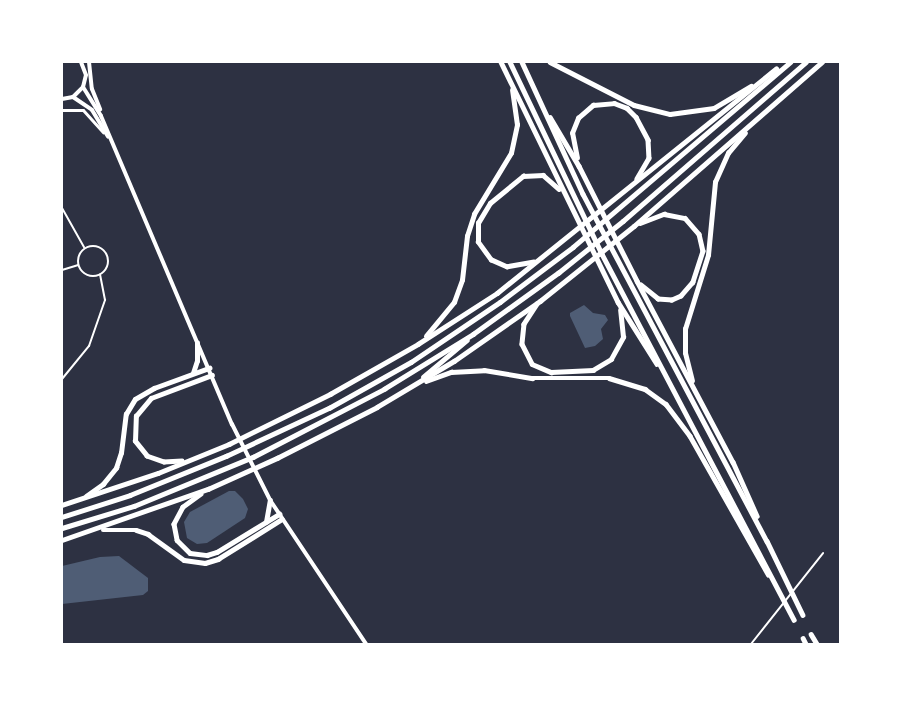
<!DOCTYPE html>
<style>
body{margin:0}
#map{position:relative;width:902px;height:706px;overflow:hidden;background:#2d3142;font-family:Karla,sans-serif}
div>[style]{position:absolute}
.water>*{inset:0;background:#4f5d75}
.minor>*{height:2px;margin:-1px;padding:0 1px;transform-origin:1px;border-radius:1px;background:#fff}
.minor>.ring{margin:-1px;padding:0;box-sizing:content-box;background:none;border:2px solid #fff;border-radius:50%}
.tertiary>*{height:3px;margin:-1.5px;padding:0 1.5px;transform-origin:1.5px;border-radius:1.5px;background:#fff}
.secondary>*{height:4px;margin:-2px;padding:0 2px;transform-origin:2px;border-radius:2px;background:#fff}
.motorway>*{height:4.5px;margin:-2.25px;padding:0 2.25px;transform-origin:2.25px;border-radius:2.25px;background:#fff}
span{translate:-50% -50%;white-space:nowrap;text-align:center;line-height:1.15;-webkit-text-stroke:4.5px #fff;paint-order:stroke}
.frame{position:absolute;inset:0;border:63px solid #fff;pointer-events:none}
</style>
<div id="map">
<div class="water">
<div style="clip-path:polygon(584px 305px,593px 313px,605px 315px,608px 320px,601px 329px,603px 339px,595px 346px,585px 348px,570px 316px,570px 313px)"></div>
<div style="clip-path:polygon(229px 491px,235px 491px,243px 499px,248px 509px,245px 518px,207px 543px,197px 544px,187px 538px,184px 522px,190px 512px)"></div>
<div style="clip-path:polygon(119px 556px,148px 578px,148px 591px,143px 595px,62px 604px,62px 566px,100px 557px)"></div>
</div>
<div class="minor">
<div style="left:62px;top:208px;width:45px;rotate:60.6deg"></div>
<div class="ring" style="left:78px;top:246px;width:28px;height:28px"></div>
<div style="left:62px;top:270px;width:17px;rotate:-17deg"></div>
<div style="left:62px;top:379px;width:43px;rotate:-50.7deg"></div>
<div style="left:89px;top:346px;width:49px;rotate:-70.8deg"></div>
<div style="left:105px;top:300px;width:26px;rotate:-101deg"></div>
<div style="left:751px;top:644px;width:116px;rotate:-51.6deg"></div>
</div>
<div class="tertiary">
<div style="left:62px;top:110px;width:21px"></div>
<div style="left:83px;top:110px;width:30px;rotate:48deg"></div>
</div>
<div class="secondary">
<div style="left:89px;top:62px;width:27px;rotate:84deg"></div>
<div style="left:92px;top:89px;width:22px;rotate:68deg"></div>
<div style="left:83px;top:87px;width:34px;rotate:58deg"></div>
<div style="left:101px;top:116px;width:335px;rotate:67deg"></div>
<div style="left:232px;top:424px;width:85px;rotate:63.4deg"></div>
<div style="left:270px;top:500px;width:173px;rotate:56.3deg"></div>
<div style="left:73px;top:97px;width:23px;rotate:34deg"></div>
<div style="left:92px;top:110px;width:31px;rotate:59deg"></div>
<div style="left:62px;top:99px;width:11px;rotate:-10deg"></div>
<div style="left:73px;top:97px;width:14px;rotate:-45deg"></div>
<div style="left:83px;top:87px;width:12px;rotate:-76deg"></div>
<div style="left:86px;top:75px;width:14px;rotate:-111deg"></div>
</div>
<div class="motorway">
<div style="left:501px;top:62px;width:267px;rotate:64deg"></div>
<div style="left:618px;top:302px;width:73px;rotate:57.8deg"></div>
<div style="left:510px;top:62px;width:213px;rotate:64.4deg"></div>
<div style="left:602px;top:254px;width:413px;rotate:62.3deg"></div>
<div style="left:522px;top:62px;width:145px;rotate:65.2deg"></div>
<div style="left:583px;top:194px;width:393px;rotate:62.1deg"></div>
<div style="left:767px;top:541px;width:82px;rotate:64.1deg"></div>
<div style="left:550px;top:62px;width:94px;rotate:27.1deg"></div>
<div style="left:634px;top:105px;width:37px;rotate:14deg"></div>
<div style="left:670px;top:114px;width:44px;rotate:-7.8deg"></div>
<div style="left:714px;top:108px;width:43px;rotate:-30.7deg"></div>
<div style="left:550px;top:117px;width:57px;rotate:59.4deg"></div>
<div style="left:579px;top:166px;width:129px;rotate:63.2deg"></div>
<div style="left:637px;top:281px;width:205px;rotate:62.1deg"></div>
<div style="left:733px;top:462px;width:59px;rotate:66deg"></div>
<div style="left:577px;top:158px;width:25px;rotate:-101deg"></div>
<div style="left:572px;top:133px;width:16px;rotate:-68deg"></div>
<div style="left:578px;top:118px;width:20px;rotate:-41deg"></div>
<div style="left:593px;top:105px;width:21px;rotate:-5deg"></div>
<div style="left:614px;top:103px;width:14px;rotate:21deg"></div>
<div style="left:627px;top:108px;width:13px;rotate:45deg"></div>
<div style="left:636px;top:117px;width:26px;rotate:62deg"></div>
<div style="left:648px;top:140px;width:18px;rotate:87deg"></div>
<div style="left:649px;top:158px;width:24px;rotate:120deg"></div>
<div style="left:640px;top:223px;width:26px;rotate:-21deg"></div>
<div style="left:664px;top:214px;width:21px;rotate:11deg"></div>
<div style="left:685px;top:218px;width:21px;rotate:49deg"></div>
<div style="left:699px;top:234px;width:17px;rotate:77deg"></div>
<div style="left:703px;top:251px;width:33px;rotate:108deg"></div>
<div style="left:693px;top:282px;width:18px;rotate:131deg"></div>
<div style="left:681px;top:296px;width:10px;rotate:156deg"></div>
<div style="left:672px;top:300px;width:14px;rotate:-176deg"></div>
<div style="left:658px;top:299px;width:22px;rotate:-141deg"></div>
<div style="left:534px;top:262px;width:27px;rotate:170deg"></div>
<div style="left:507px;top:267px;width:17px;rotate:-156deg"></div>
<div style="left:491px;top:260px;width:22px;rotate:-126deg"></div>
<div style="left:478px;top:242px;width:19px;rotate:-90deg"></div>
<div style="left:478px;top:223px;width:23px;rotate:-59deg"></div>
<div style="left:490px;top:203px;width:43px;rotate:-39.3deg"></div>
<div style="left:523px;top:176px;width:20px;rotate:-3deg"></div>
<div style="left:543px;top:175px;width:21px;rotate:41deg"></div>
<div style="left:537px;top:304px;width:24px;rotate:123deg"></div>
<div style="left:524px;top:324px;width:20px;rotate:96deg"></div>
<div style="left:522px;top:344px;width:22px;rotate:63deg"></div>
<div style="left:532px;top:364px;width:21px;rotate:23deg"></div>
<div style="left:551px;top:372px;width:42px;rotate:-2.7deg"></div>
<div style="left:593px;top:370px;width:21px;rotate:-31deg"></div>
<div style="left:611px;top:359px;width:25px;rotate:-61deg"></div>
<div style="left:623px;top:337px;width:27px;rotate:-96deg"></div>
<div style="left:426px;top:336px;width:44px;rotate:-50.5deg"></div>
<div style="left:454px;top:302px;width:23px;rotate:-70deg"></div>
<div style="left:462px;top:280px;width:44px;rotate:-83.5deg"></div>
<div style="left:467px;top:236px;width:23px;rotate:-72deg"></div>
<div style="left:474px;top:214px;width:71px;rotate:-58.8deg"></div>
<div style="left:511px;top:153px;width:29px;rotate:-78deg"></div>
<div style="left:517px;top:125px;width:35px;rotate:-98deg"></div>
<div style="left:193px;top:373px;width:13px;rotate:-72deg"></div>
<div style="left:197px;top:361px;width:18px;rotate:-90deg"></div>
<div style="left:423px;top:377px;width:57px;rotate:-40.1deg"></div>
<div style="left:426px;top:381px;width:27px;rotate:-20deg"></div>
<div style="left:451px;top:372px;width:33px;rotate:-3deg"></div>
<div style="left:484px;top:370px;width:49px;rotate:9.5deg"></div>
<div style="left:532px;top:378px;width:77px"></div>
<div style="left:609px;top:378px;width:38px;rotate:17deg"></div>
<div style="left:645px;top:389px;width:26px;rotate:36deg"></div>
<div style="left:666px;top:404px;width:40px;rotate:53deg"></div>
<div style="left:690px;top:436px;width:159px;rotate:60.5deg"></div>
<div style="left:692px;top:381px;width:29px;rotate:-104deg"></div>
<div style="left:685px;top:353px;width:24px;rotate:-90deg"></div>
<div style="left:685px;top:329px;width:77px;rotate:-72.7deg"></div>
<div style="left:708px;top:255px;width:73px;rotate:-84.5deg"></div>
<div style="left:715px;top:182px;width:32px;rotate:-66deg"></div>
<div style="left:728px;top:153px;width:26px;rotate:-50deg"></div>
<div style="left:182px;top:461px;width:18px;rotate:177deg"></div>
<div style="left:164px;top:462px;width:18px;rotate:-161deg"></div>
<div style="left:147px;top:456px;width:19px;rotate:-129deg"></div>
<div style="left:135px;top:441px;width:25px;rotate:-88deg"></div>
<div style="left:136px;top:416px;width:23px;rotate:-50deg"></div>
<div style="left:151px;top:398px;width:65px;rotate:-20.7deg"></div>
<div style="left:201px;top:494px;width:22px;rotate:144deg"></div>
<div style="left:183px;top:507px;width:19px;rotate:118deg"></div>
<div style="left:174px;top:524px;width:16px;rotate:79deg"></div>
<div style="left:177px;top:540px;width:18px;rotate:45deg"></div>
<div style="left:190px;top:553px;width:17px;rotate:7deg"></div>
<div style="left:207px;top:555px;width:10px;rotate:-17deg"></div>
<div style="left:217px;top:552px;width:73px;rotate:-31.5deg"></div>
<div style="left:86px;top:496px;width:21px;rotate:-35deg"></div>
<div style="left:103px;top:484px;width:21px;rotate:-51deg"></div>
<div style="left:116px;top:468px;width:16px;rotate:-72deg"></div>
<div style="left:121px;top:453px;width:39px;rotate:-83deg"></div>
<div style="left:126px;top:414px;width:17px;rotate:-59deg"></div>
<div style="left:135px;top:399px;width:22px;rotate:-30deg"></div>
<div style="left:154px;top:388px;width:59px;rotate:-20deg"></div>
<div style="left:62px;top:505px;width:101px;rotate:-18.4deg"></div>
<div style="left:158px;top:473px;width:77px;rotate:-22.2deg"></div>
<div style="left:229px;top:444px;width:113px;rotate:-26.3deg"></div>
<div style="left:330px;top:394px;width:101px;rotate:-29.6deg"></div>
<div style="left:418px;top:344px;width:94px;rotate:-32.8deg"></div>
<div style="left:497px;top:293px;width:358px;rotate:-38.8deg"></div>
<div style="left:62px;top:517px;width:71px;rotate:-17.9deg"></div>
<div style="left:130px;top:495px;width:104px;rotate:-22.1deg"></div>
<div style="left:226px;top:456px;width:114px;rotate:-25deg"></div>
<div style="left:329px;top:408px;width:94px;rotate:-29.3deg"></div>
<div style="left:411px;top:362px;width:107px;rotate:-34deg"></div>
<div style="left:500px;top:302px;width:91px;rotate:-37deg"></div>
<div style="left:573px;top:247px;width:285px;rotate:-40.4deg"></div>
<div style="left:266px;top:522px;width:22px;rotate:-80deg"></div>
<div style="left:62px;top:528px;width:75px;rotate:-17deg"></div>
<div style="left:134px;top:506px;width:129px;rotate:-22.4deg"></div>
<div style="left:253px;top:457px;width:148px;rotate:-27.4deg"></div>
<div style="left:384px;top:389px;width:105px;rotate:-31.7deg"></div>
<div style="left:473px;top:334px;width:105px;rotate:-35.7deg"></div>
<div style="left:558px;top:273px;width:83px;rotate:-38.7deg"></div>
<div style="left:623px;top:221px;width:242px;rotate:-41deg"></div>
<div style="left:103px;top:530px;width:33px"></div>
<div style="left:136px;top:530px;width:13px;rotate:18deg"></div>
<div style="left:148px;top:534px;width:44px;rotate:35.8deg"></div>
<div style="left:184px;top:560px;width:21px;rotate:8deg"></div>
<div style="left:205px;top:563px;width:14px;rotate:-17deg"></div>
<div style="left:218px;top:559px;width:75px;rotate:-32deg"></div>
<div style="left:62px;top:540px;width:155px;rotate:-19.3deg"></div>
<div style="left:208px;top:489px;width:76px;rotate:-24.2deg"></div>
<div style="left:277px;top:458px;width:112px;rotate:-27deg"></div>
<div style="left:377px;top:407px;width:90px;rotate:-30.9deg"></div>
<div style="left:454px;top:361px;width:105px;rotate:-34.9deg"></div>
<div style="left:540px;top:301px;width:120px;rotate:-38.6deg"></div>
<div style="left:634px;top:226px;width:249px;rotate:-41.1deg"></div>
<div style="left:811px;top:634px;width:12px;rotate:59deg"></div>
<div style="left:803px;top:638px;width:7px;rotate:63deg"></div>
</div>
<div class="frame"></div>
</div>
